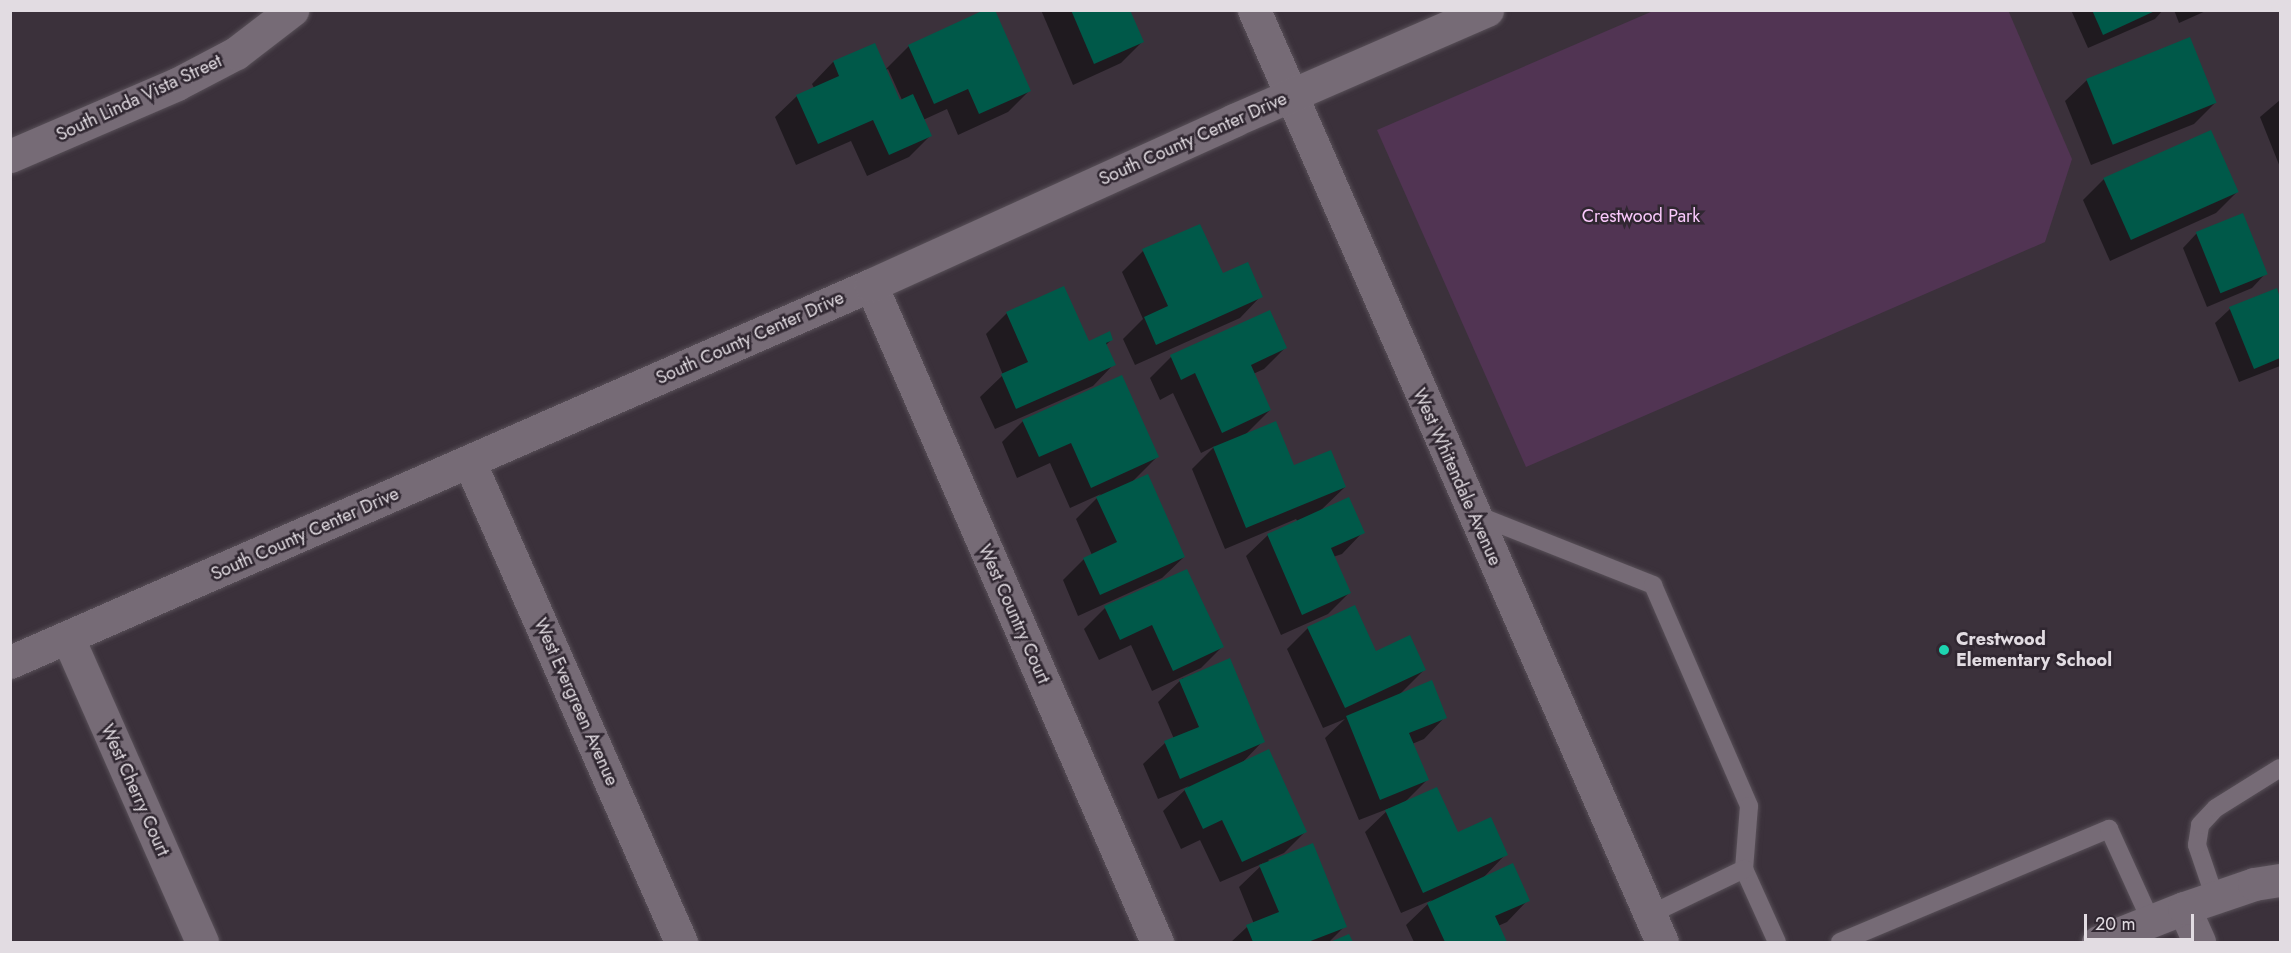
<!DOCTYPE html>
<style>
body{margin:0}
#map{position:relative;width:2291px;height:953px;overflow:hidden;background:#3b313b;font-family:Jost,sans-serif}
div>[style]{position:absolute}
.green>*{inset:0;background:#513453}
.shadow>*{inset:0;background:#0007}
.building>*{inset:0;background:#005949;transform-origin:0 0}
.roads{filter:drop-shadow(0 0 2px #585058) drop-shadow(0 0 2px #585058)}
.service>*{height:18px;margin:-9px;padding:0 9px;transform-origin:9px;border-radius:9px;background:#766b76}
.minor>*{height:33px;margin:-16.5px;padding:0 16.5px;transform-origin:16.5px;border-radius:16.5px;background:#766b76}
.tertiary>*{height:33px;margin:-16.5px;padding:0 16.5px;transform-origin:16.5px;border-radius:16.5px;background:#766b76}
.dots>*{width:16px;height:16px;translate:-50% -50%;box-sizing:border-box;border:3px solid #302731;border-radius:50%}
span{translate:-50% -50%;white-space:nowrap;text-align:center;line-height:1.15;-webkit-text-stroke:5px #302731;paint-order:stroke}
.street-label{font-size:18px;color:#e2dce2}
.park-label{font-size:18px;color:#fac9fc}
.poi-label{font-size:18px;color:#e2dce2;font-weight:700}
.left{translate:0 -50%;text-align:left}
.frame{position:absolute;inset:0;border:12px solid #e2dce2;pointer-events:none}
.scale{position:absolute;left:2084px;top:914px;width:110px;height:27px;box-sizing:border-box;border:3px solid #e2dce2;border-top:0;padding-left:8px;font-size:18px;line-height:21px;white-space:nowrap;color:#e2dce2;-webkit-text-stroke:4px #302731;paint-order:stroke}
</style>
<div id="map">
<div class="green">
<div style="clip-path:polygon(2008px 10px,2072px 159px,2045px 242px,1526px 467px,1377px 130px,1653px 11px)"></div>
</div>
<div class="shadow">
<div style="clip-path:polygon(1041px 10px,1128px 10px,1142px 42px,1121px 63px,1073px 85px)"></div>
<div style="clip-path:polygon(2071px 10px,2163px 10px,2155px 19px,2088px 48px)"></div>
<div style="clip-path:polygon(2174px 10px,2208px 10px,2179px 23px)"></div>
<div style="clip-path:polygon(evenodd,874px 45px,885px 70px,909px 46px,1029px 91px,1008px 112px,958px 135px,947px 109px,923px 120px,930px 136px,909px 157px,867px 176px,851px 141px,796px 165px,775px 117px,797px 96px,814px 88px,812px 84px,833px 62px,874px 45px,888px 69px,902px 100px,899px 102px,886px 70px,888px 69px)"></div>
<div style="clip-path:polygon(2087px 80px,2215px 103px,2194px 124px,2091px 165px,2065px 101px)"></div>
<div style="clip-path:polygon(2280px 100px,2280px 167px,2260px 117px)"></div>
<div style="clip-path:polygon(2104px 179px,2237px 192px,2216px 213px,2110px 261px,2083px 200px)"></div>
<div style="clip-path:polygon(2197px 233px,2266px 273px,2252px 288px,2207px 307px,2183px 248px)"></div>
<div style="clip-path:polygon(1143px 251px,1222px 275px,1261px 296px,1240px 318px,1135px 365px,1123px 339px,1143px 319px,1122px 272px)"></div>
<div style="clip-path:polygon(2276px 290px,2280px 302px,2280px 366px,2239px 382px,2215px 323px,2230px 309px)"></div>
<div style="clip-path:polygon(1007px 313px,1088px 343px,1111px 340px,1105px 346px,1114px 364px,1093px 386px,995px 429px,980px 397px,1003px 375px,986px 334px)"></div>
<div style="clip-path:polygon(1285px 348px,1264px 369px,1253px 374px,1270px 410px,1244px 436px,1293px 467px,1345px 487px,1320px 511px,1363px 532px,1342px 554px,1333px 557px,1349px 593px,1328px 614px,1281px 635px,1246px 556px,1268px 535px,1298px 522px,1296px 519px,1225px 549px,1192px 469px,1215px 446px,1201px 453px,1173px 393px,1160px 400px,1150px 378px,1171px 357px)"></div>
<div style="clip-path:polygon(1023px 421px,1157px 457px,1132px 482px,1184px 557px,1162px 578px,1078px 616px,1063px 580px,1084px 559px,1092px 555px,1076px 519px,1101px 494px,1070px 508px,1050px 463px,1017px 478px,1002px 442px)"></div>
<div style="clip-path:polygon(1105px 608px,1222px 647px,1201px 668px,1152px 691px,1131px 645px,1099px 660px,1084px 629px)"></div>
<div style="clip-path:polygon(1308px 628px,1424px 670px,1399px 695px,1445px 717px,1424px 739px,1412px 744px,1427px 780px,1404px 803px,1457px 834px,1506px 854px,1482px 879px,1528px 900px,1507px 922px,1498px 926px,1505px 942px,1414px 942px,1406px 925px,1432px 900px,1401px 913px,1365px 832px,1390px 808px,1359px 820px,1325px 738px,1345px 719px,1323px 728px,1287px 649px)"></div>
<div style="clip-path:polygon(1183px 678px,1263px 741px,1242px 763px,1306px 831px,1284px 853px,1268px 860px,1345px 926px,1329px 942px,1231px 942px,1247px 927px,1254px 924px,1239px 887px,1264px 863px,1220px 882px,1200px 840px,1181px 849px,1163px 811px,1189px 786px,1158px 799px,1143px 764px,1165px 743px,1174px 739px,1158px 702px)"></div>
</div>
<div class="building">
<div style="clip-path:polygon(984px 10px,995px 10px,1031px 91px,979px 114px,968px 89px,934px 104px,908px 45px)"></div>
<div style="clip-path:polygon(1071px 10px,1130px 10px,1144px 42px,1094px 64px)"></div>
<div style="clip-path:polygon(2092px 10px,2157px 10px,2103px 35px)"></div>
<div style="left:2190px;top:37px;width:71px;height:112px;rotate:68deg"></div>
<div style="clip-path:polygon(875px 43px,900px 100px,913px 94px,932px 136px,889px 155px,873px 120px,818px 144px,796px 95px,839px 76px,833px 61px)"></div>
<div style="left:2211px;top:130px;width:68px;height:118px;rotate:66deg"></div>
<div style="left:2243px;top:213px;width:66px;height:51px;rotate:68deg"></div>
<div style="clip-path:polygon(1200px 224px,1223px 273px,1248px 262px,1263px 297px,1156px 345px,1144px 317px,1168px 306px,1142px 249px)"></div>
<div style="clip-path:polygon(1064px 286px,1089px 341px,1110px 331px,1113px 340px,1106px 343px,1116px 365px,1016px 409px,1001px 374px,1028px 362px,1006px 312px)"></div>
<div style="clip-path:polygon(2277px 288px,2280px 298px,2280px 358px,2254px 369px,2229px 307px)"></div>
<div style="clip-path:polygon(1270px 310px,1287px 348px,1251px 365px,1271px 410px,1222px 433px,1195px 373px,1181px 380px,1170px 355px)"></div>
<div style="clip-path:polygon(1122px 375px,1159px 457px,1091px 488px,1071px 443px,1039px 457px,1022px 420px)"></div>
<div style="clip-path:polygon(1276px 421px,1294px 465px,1331px 450px,1346px 487px,1246px 528px,1213px 447px)"></div>
<div style="clip-path:polygon(1148px 474px,1185px 557px,1100px 595px,1083px 558px,1117px 542px,1096px 497px)"></div>
<div style="clip-path:polygon(1349px 497px,1365px 533px,1331px 548px,1351px 593px,1302px 615px,1267px 534px)"></div>
<div style="clip-path:polygon(1187px 569px,1224px 647px,1173px 671px,1152px 625px,1120px 640px,1104px 606px)"></div>
<div style="clip-path:polygon(1355px 605px,1376px 651px,1410px 635px,1426px 670px,1345px 708px,1307px 627px)"></div>
<div style="clip-path:polygon(1230px 658px,1265px 742px,1180px 779px,1164px 741px,1199px 727px,1179px 680px)"></div>
<div style="clip-path:polygon(1432px 680px,1447px 718px,1409px 733px,1429px 780px,1380px 800px,1346px 716px)"></div>
<div style="clip-path:polygon(1269px 749px,1307px 832px,1242px 862px,1222px 820px,1203px 829px,1184px 789px)"></div>
<div style="clip-path:polygon(1437px 787px,1458px 832px,1491px 817px,1508px 855px,1423px 893px,1385px 810px)"></div>
<div style="clip-path:polygon(1313px 843px,1347px 927px,1308px 942px,1253px 942px,1246px 925px,1279px 912px,1259px 865px)"></div>
<div style="clip-path:polygon(1513px 863px,1530px 901px,1495px 916px,1507px 942px,1445px 942px,1427px 903px)"></div>
<div style="clip-path:polygon(1349px 934px,1353px 942px,1330px 942px)"></div>
</div>
<div class="roads">
<div class="service">
<div style="left:1474px;top:514px;width:193px;rotate:21.6deg"></div>
<div style="left:1653px;top:585px;width:241px;rotate:66.5deg"></div>
<div style="left:1749px;top:806px;width:63px;rotate:94.5deg"></div>
<div style="left:1744px;top:869px;width:80px;rotate:65.7deg"></div>
<div style="left:2215px;top:898px;width:56px;rotate:-108.8deg"></div>
<div style="left:2197px;top:845px;width:20px;rotate:-81deg"></div>
<div style="left:2200px;top:825px;width:23px;rotate:-47deg"></div>
<div style="left:2216px;top:808px;width:75px;rotate:-32deg"></div>
<div style="left:1649px;top:915px;width:106px;rotate:-25.8deg"></div>
<div style="left:1840px;top:942px;width:292px;rotate:-22.8deg"></div>
<div style="left:2109px;top:829px;width:101px;rotate:65.5deg"></div>
</div>
<div class="minor">
<div style="left:10px;top:156px;width:182px;rotate:-23.3deg"></div>
<div style="left:177px;top:84px;width:67px;rotate:-27.7deg"></div>
<div style="left:236px;top:53px;width:71px;rotate:-37.5deg"></div>
<div style="left:871px;top:285px;width:717px;rotate:66.48deg"></div>
<div style="left:469px;top:461px;width:526px;rotate:66.21deg"></div>
<div style="left:68px;top:638px;width:332px;rotate:66.2deg"></div>
<div style="left:2184px;top:908px;width:37px;rotate:66deg"></div>
<div style="left:2098px;top:942px;width:92px;rotate:-21.6deg"></div>
<div style="left:2184px;top:908px;width:74px;rotate:-18.9deg"></div>
<div style="left:2254px;top:884px;width:26px;rotate:-9deg"></div>
</div>
<div class="tertiary">
<div style="left:1254px;top:10px;width:1017px;rotate:66.36deg"></div>
<div style="left:10px;top:662px;width:940px;rotate:-23.65deg"></div>
<div style="left:871px;top:285px;width:399px;rotate:-24.4deg"></div>
<div style="left:1234px;top:120px;width:276px;rotate:-23.5deg"></div>
</div>
</div>
<div class="dots">
<div style="left:1944px;top:650px;background:#1dd5b1"></div>
</div>
<div class="street-label">
<span style="left:139px;top:98px;rotate:-25deg">South Linda Vista Street</span>
<span style="left:1193px;top:139px;rotate:-24deg">South County Center Drive</span>
<span style="left:750px;top:338px;rotate:-24deg">South County Center Drive</span>
<span style="left:1457px;top:477px;rotate:66deg">West Whitendale Avenue</span>
<span style="left:305px;top:534px;rotate:-24deg">South County Center Drive</span>
<span style="left:1014px;top:614px;rotate:66deg">West Country Court</span>
<span style="left:576px;top:702px;rotate:66deg">West Evergreen Avenue</span>
<span style="left:135px;top:790px;rotate:66deg">West Cherry Court</span>
</div>
<div class="park-label">
<span style="left:1641px;top:216px">Crestwood Park</span>
</div>
<div class="poi-label">
<span class="left" style="left:1956px;top:650px">Crestwood<br>Elementary School</span>
</div>
<div class="frame"></div>
<div class="scale">20 m</div>
</div>
